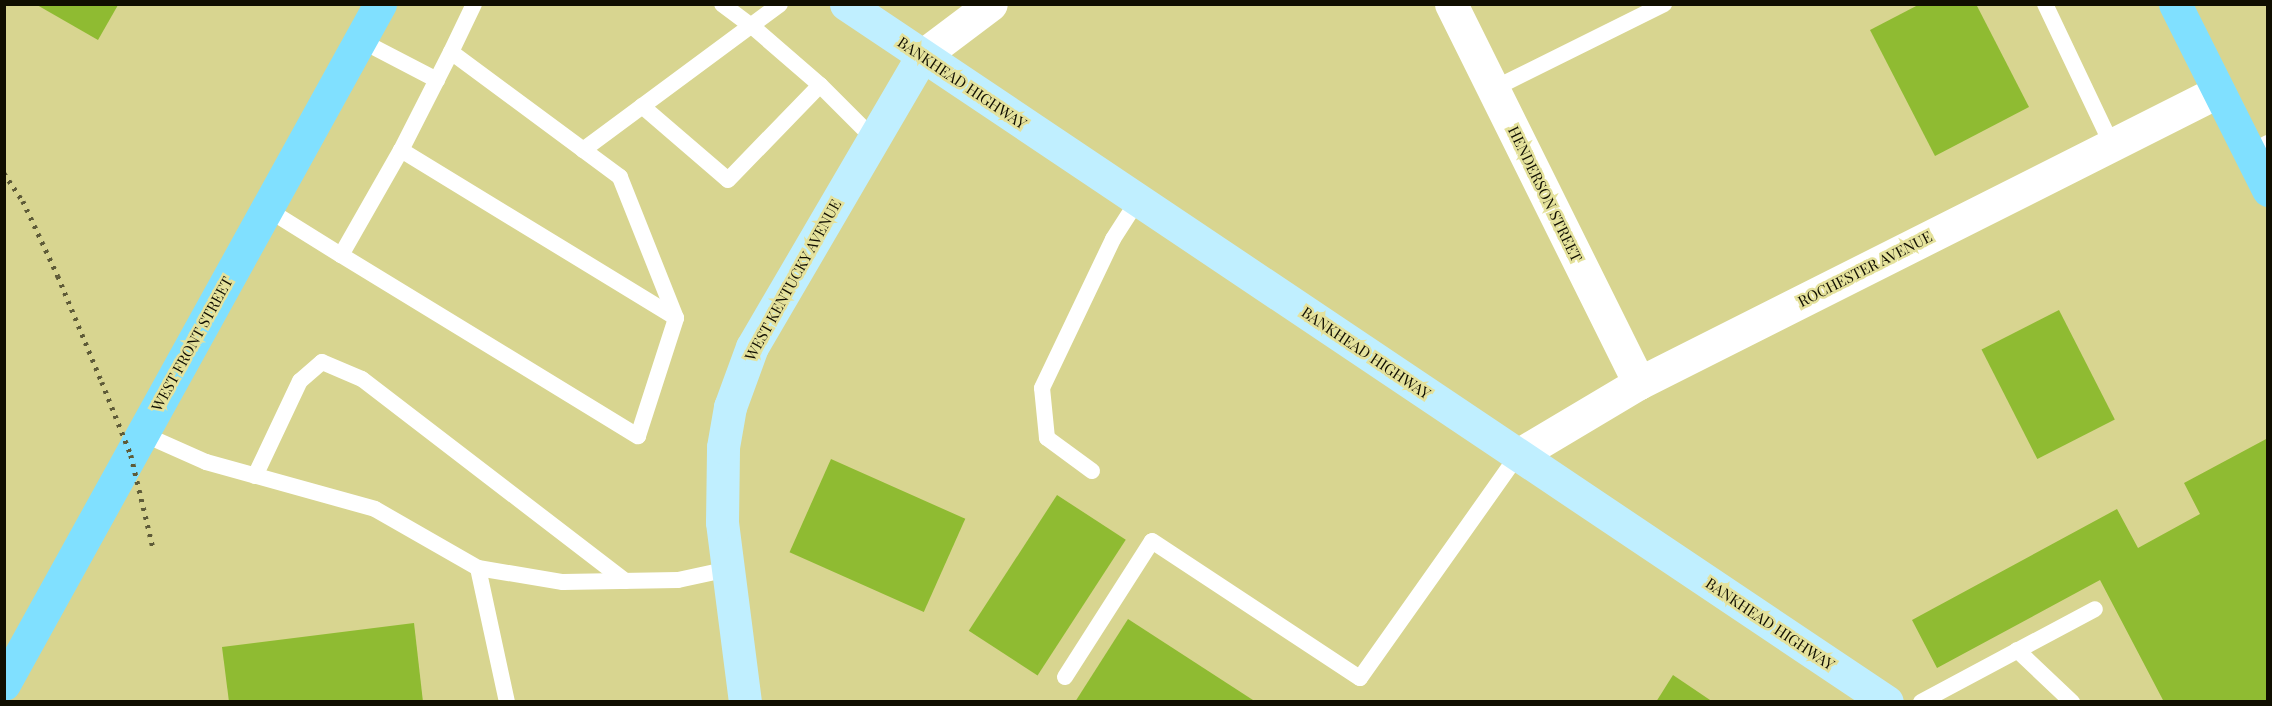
<!DOCTYPE html>
<style>
body{margin:0}
#map{position:relative;width:2272px;height:706px;overflow:hidden;background:#d8d590;font-family:"Playfair Display",serif}
div>[style]{position:absolute}
.building>*{inset:0;background:#8fbb32;transform-origin:0 0}
.lane>*{height:16px;margin:-8px;padding:0 8px;transform-origin:8px;border-radius:8px;background:#fff}
.street>*{height:33px;margin:-16.5px;padding:0 16.5px;transform-origin:16.5px;border-radius:16.5px;background:#fff}
.secondary>*{height:33px;margin:-16.5px;padding:0 16.5px;transform-origin:16.5px;border-radius:16.5px;background:#c0efff}
.primary>*{height:33px;margin:-16.5px;padding:0 16.5px;transform-origin:16.5px;border-radius:16.5px;background:#80e0ff}
.rail>*{height:4.5px;margin-top:-2.25px;transform-origin:0;background:repeating-linear-gradient(90deg,#5e5b38 0 3px,transparent 0 9px)}
span{translate:-50% -50%;white-space:nowrap;text-align:center;line-height:1.15;-webkit-text-stroke:5px #e5e29c;paint-order:stroke}
.street-label{font-size:15px;color:#100e00}
.frame{position:absolute;inset:0;border:6px solid #100e00;pointer-events:none}
</style>
<div id="map">
<div class="building">
<div style="clip-path:polygon(1920px 4px,1976px 4px,2029px 107px,1935px 156px,1870px 30px)"></div>
<div style="clip-path:polygon(37px 5px,118px 5px,98px 40px)"></div>
<div style="left:2059px;top:310px;width:123px;height:87px;rotate:63deg"></div>
<div style="clip-path:polygon(2268px 438px,2268px 702px,2164px 702px,2100px 580px,1937px 668px,1912px 620px,2117px 509px,2138px 548px,2200px 514px,2184px 483px)"></div>
<div style="left:831px;top:459px;width:147px;height:102px;rotate:24deg"></div>
<div style="left:1057px;top:495px;width:82px;height:162px;rotate:33deg"></div>
<div style="clip-path:polygon(1128px 619px,1256px 702px,1075px 702px)"></div>
<div style="clip-path:polygon(414px 623px,423px 702px,229px 702px,222px 647px)"></div>
<div style="clip-path:polygon(1673px 675px,1713px 702px,1656px 702px)"></div>
</div>
<div class="lane">
<div style="left:722px;top:4px;width:39px;rotate:37deg"></div>
<div style="left:753px;top:27px;width:89px;rotate:40.9deg"></div>
<div style="left:2045px;top:4px;width:156px;rotate:64.6deg"></div>
<div style="left:360px;top:40px;width:87px;rotate:27.5deg"></div>
<div style="left:451px;top:52px;width:53px;rotate:-64.4deg"></div>
<div style="left:1493px;top:89px;width:191px;rotate:-26.4deg"></div>
<div style="left:642px;top:106px;width:113px;rotate:40.7deg"></div>
<div style="left:728px;top:180px;width:132px;rotate:-45.9deg"></div>
<div style="left:820px;top:85px;width:76px;rotate:45deg"></div>
<div style="left:401px;top:150px;width:322px;rotate:31.4deg"></div>
<div style="left:583px;top:150px;width:245px;rotate:-36.5deg"></div>
<div style="left:2249px;top:153px;width:21px;rotate:-28deg"></div>
<div style="left:267px;top:209px;width:87px;rotate:31.9deg"></div>
<div style="left:341px;top:255px;width:348px;rotate:31.4deg"></div>
<div style="left:638px;top:436px;width:124px;rotate:-72.1deg"></div>
<div style="left:676px;top:318px;width:152px;rotate:-111.7deg"></div>
<div style="left:620px;top:177px;width:210px;rotate:-143.5deg"></div>
<div style="left:451px;top:52px;width:110px;rotate:117deg"></div>
<div style="left:401px;top:150px;width:121px;rotate:119.7deg"></div>
<div style="left:143px;top:434px;width:69px;rotate:24deg"></div>
<div style="left:206px;top:462px;width:175px;rotate:15.5deg"></div>
<div style="left:375px;top:509px;width:119px;rotate:29.8deg"></div>
<div style="left:478px;top:568px;width:86px;rotate:9.4deg"></div>
<div style="left:563px;top:582px;width:115px;rotate:-1deg"></div>
<div style="left:678px;top:580px;width:52px;rotate:-12.2deg"></div>
<div style="left:1092px;top:471px;width:56px;rotate:-143.7deg"></div>
<div style="left:1047px;top:438px;width:50px;rotate:-95.7deg"></div>
<div style="left:1042px;top:388px;width:165px;rotate:-64.5deg"></div>
<div style="left:1113px;top:239px;width:46px;rotate:-57.3deg"></div>
<div style="left:255px;top:476px;width:105px;rotate:-64.7deg"></div>
<div style="left:300px;top:381px;width:29px;rotate:-41deg"></div>
<div style="left:322px;top:362px;width:43px;rotate:23deg"></div>
<div style="left:362px;top:379px;width:332px;rotate:37.5deg"></div>
<div style="left:478px;top:568px;width:137px;rotate:77.8deg"></div>
<div style="left:2017px;top:650px;width:76px;rotate:43.4deg"></div>
<div style="left:1065px;top:677px;width:161px;rotate:-57.4deg"></div>
<div style="left:1152px;top:541px;width:249px;rotate:33.4deg"></div>
<div style="left:1360px;top:678px;width:273px;rotate:-54.7deg"></div>
<div style="left:1921px;top:702px;width:197px;rotate:-28.1deg"></div>
</div>
<div class="street">
<div style="left:1451px;top:4px;width:423px;rotate:63.6deg"></div>
<div style="left:922px;top:56px;width:86px;rotate:-37deg"></div>
<div style="left:1518px;top:455px;width:141px;rotate:-30.8deg"></div>
<div style="left:1639px;top:383px;width:647px;rotate:-26.72deg"></div>
</div>
<div class="secondary">
<div style="left:846px;top:4px;width:1253px;rotate:33.84deg"></div>
<div style="left:745px;top:702px;width:181px;rotate:-97.3deg"></div>
<div style="left:722px;top:522px;width:75px;rotate:-89.2deg"></div>
<div style="left:723px;top:447px;width:41px;rotate:-80.1deg"></div>
<div style="left:730px;top:407px;width:64px;rotate:-69.9deg"></div>
<div style="left:752px;top:347px;width:337px;rotate:-59.7deg"></div>
</div>
<div class="primary">
<div style="left:2175px;top:4px;width:208px;rotate:63.4deg"></div>
<div style="left:4px;top:684px;width:777px;rotate:-61.06deg"></div>
</div>
<div class="rail">
<div style="left:4px;top:173px;width:34px;rotate:56deg"></div>
<div style="left:23px;top:201px;width:83px;rotate:65deg"></div>
<div style="left:58px;top:276px;width:115px;rotate:67.5deg"></div>
<div style="left:102px;top:382px;width:79px;rotate:68.3deg"></div>
<div style="left:131px;top:455px;width:95px;rotate:76.6deg"></div>
</div>
<div class="street-label">
<span style="left:962px;top:83px;rotate:34deg">BANKHEAD HIGHWAY</span>
<span style="left:1545px;top:194px;rotate:64deg">HENDERSON STREET</span>
<span style="left:1865px;top:269px;rotate:-27deg">ROCHESTER AVENUE</span>
<span style="left:793px;top:280px;rotate:-61deg">WEST KENTUCKY AVENUE</span>
<span style="left:192px;top:344px;rotate:-61deg">WEST FRONT STREET</span>
<span style="left:1366px;top:353px;rotate:34deg">BANKHEAD HIGHWAY</span>
<span style="left:1770px;top:624px;rotate:34deg">BANKHEAD HIGHWAY</span>
</div>
<div class="frame"></div>
</div>
